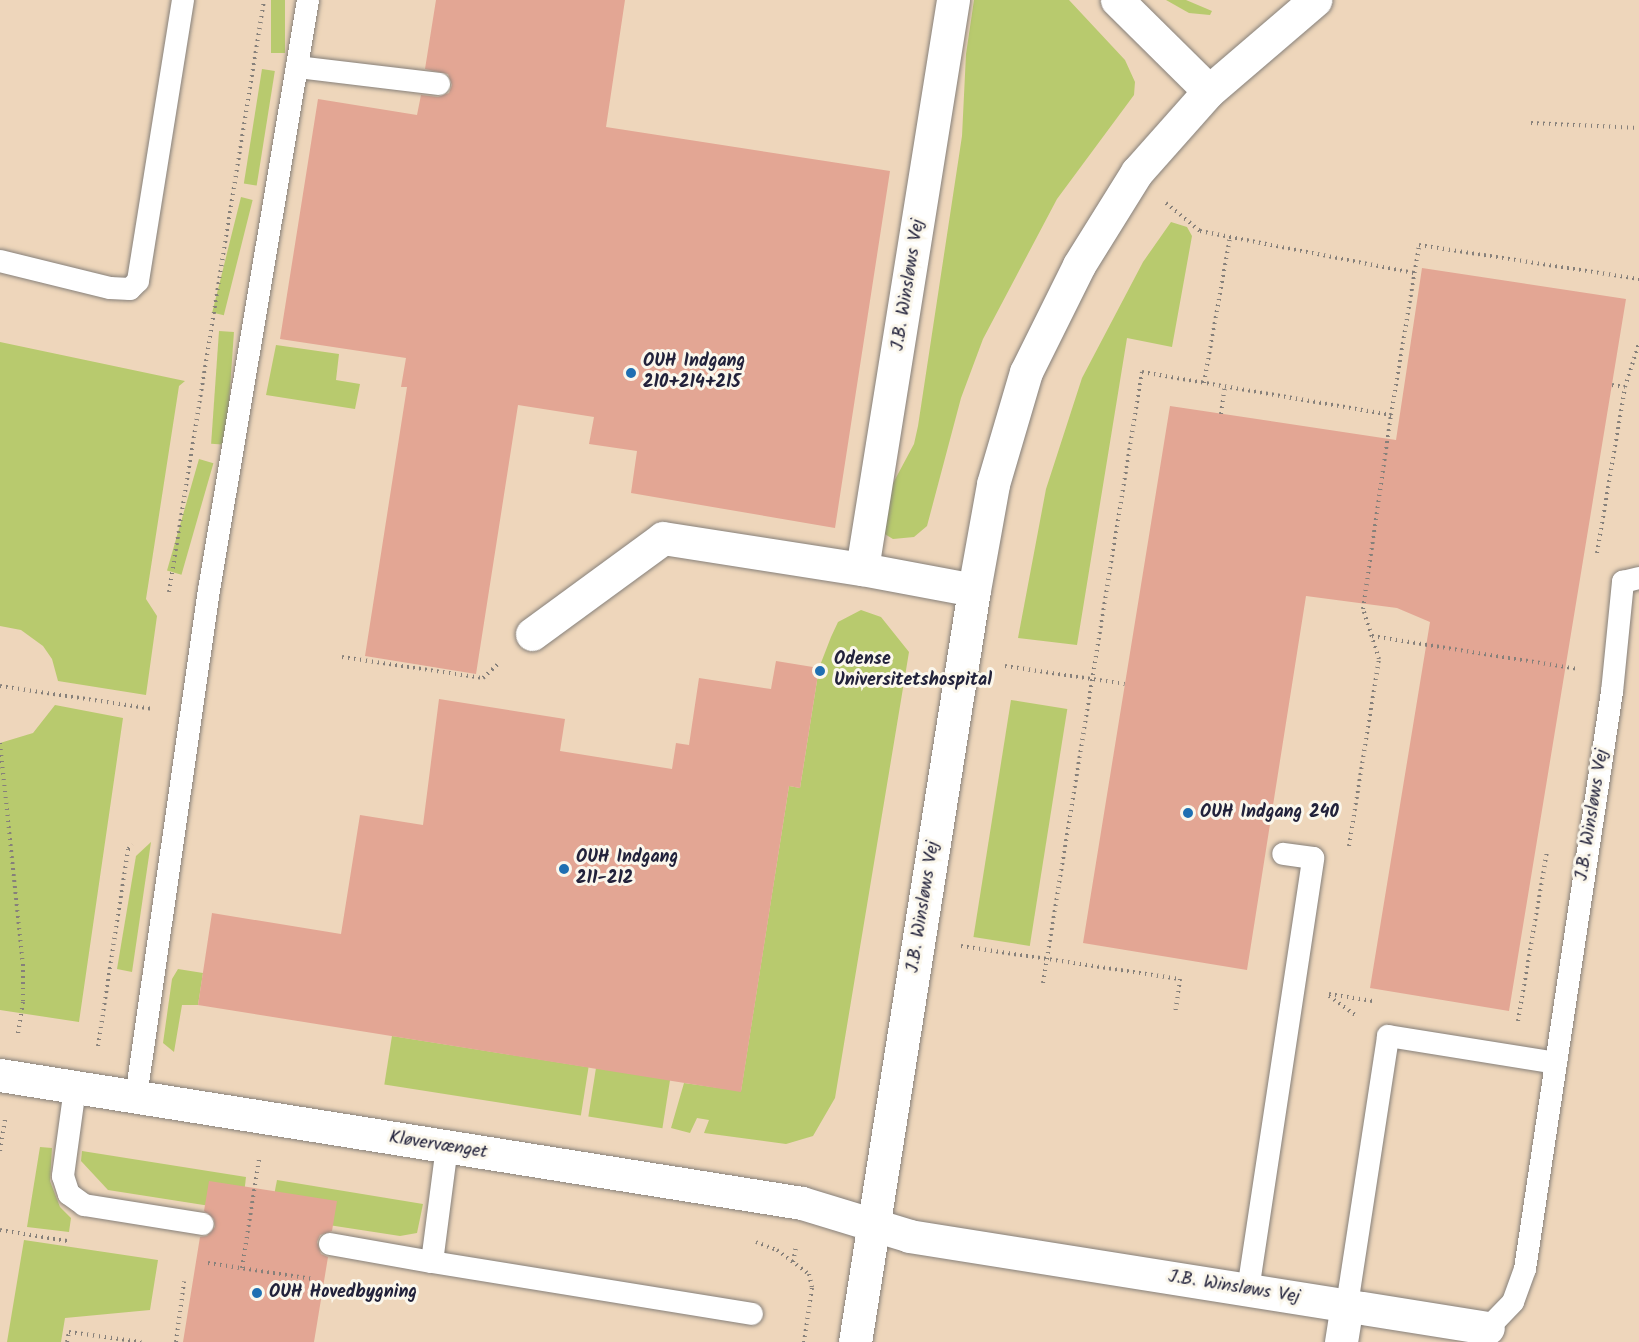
<!DOCTYPE html>
<meta charset="utf-8">
<style>
body{margin:0}
#map{position:relative;width:1639px;height:1342px;overflow:hidden;background:#ebdeba;font-family:Kalam,sans-serif}
div>[style]{position:absolute}
.built>*{inset:0;background:#eed6bb;transform-origin:0 0}
.green>*{inset:0;background:#b8ca6e;transform-origin:0 0}
.building>*{inset:0;background:#e3a694}
.path>*{height:4px;margin-top:-2px;transform-origin:0;background:repeating-linear-gradient(90deg,#86807a 0 1.5px,transparent 0 6px)}
.roads{filter:drop-shadow(0 0 2px #86807a) drop-shadow(0 0 2px #86807a)}
.service>*{height:22px;margin:-11px;padding:0 11px;transform-origin:11px;border-radius:11px;background:#fff}
.minor>*{height:33px;margin:-16.5px;padding:0 16.5px;transform-origin:16.5px;border-radius:16.5px;background:#fff}
.tertiary>*{height:33px;margin:-16.5px;padding:0 16.5px;transform-origin:16.5px;border-radius:16.5px;background:#fff}
.dots>*{width:16px;height:16px;translate:-50% -50%;box-sizing:border-box;border:3px solid #fbf7ec;border-radius:50%}
span{translate:-50% -50%;white-space:nowrap;text-align:center;line-height:1.15;-webkit-text-stroke:6px #fbf7ec;paint-order:stroke}
.street-label{font-size:18px;color:#22223b}
.poi-label{font-size:18px;color:#22223b;font-weight:700}
.left{translate:0 -50%;text-align:left}
</style>
<div id="map">
<div class="built">
<div style="left:0;top:0;width:1639px;height:1342px"></div>
</div>
<div class="green">
<div style="left:271px;top:0;width:14px;height:53px"></div>
<div style="clip-path:polygon(974px 0,1069px 0,1125px 60px,1135px 82px,1134px 95px,1057px 199px,983px 339px,961px 398px,927px 526px,914px 537px,893px 539px,883px 533px,891px 487px,914px 444px,918px 426px,962px 136px,966px 54px)"></div>
<div style="clip-path:polygon(1166px 0,1186px 0,1212px 11px,1210px 15px,1189px 13px)"></div>
<div style="left:262px;top:69px;width:13px;height:116px;rotate:9deg"></div>
<div style="left:241px;top:197px;width:12px;height:119px;rotate:14deg"></div>
<div style="clip-path:polygon(1171px 222px,1187px 227px,1192px 236px,1172px 347px,1127px 338px,1077px 645px,1018px 638px,1046px 489px,1082px 378px,1143px 262px)"></div>
<div style="left:219px;top:331px;width:15px;height:113px;rotate:4deg"></div>
<div style="clip-path:polygon(0 342px,185px 381px,179px 386px,146px 599px,157px 616px,146px 695px,58px 681px,52px 659px,43px 646px,21px 630px,0 626px)"></div>
<div style="clip-path:polygon(276px 345px,339px 354px,336px 380px,360px 384px,355px 409px,266px 395px)"></div>
<div style="left:199px;top:459px;width:15px;height:116px;rotate:16deg"></div>
<div style="clip-path:polygon(861px 610px,881px 617px,909px 652px,835px 1098px,813px 1136px,786px 1144px,704px 1133px,709px 1120px,697px 1118px,690px 1133px,671px 1128px,684px 1083px,741px 1091px,789px 786px,800px 788px,819px 668px,831px 637px,838px 622px)"></div>
<div style="left:1011px;top:700px;width:57px;height:240px;rotate:9deg"></div>
<div style="clip-path:polygon(55px 705px,123px 718px,79px 1022px,0 1010px,0 743px,33px 733px)"></div>
<div style="clip-path:polygon(151px 842px,132px 972px,117px 969px,136px 856px)"></div>
<div style="clip-path:polygon(178px 969px,203px 973px,198px 1005px,182px 1005px,174px 1052px,163px 1043px,172px 979px)"></div>
<div style="left:392px;top:1036px;width:199px;height:49px;rotate:9deg"></div>
<div style="left:596px;top:1068px;width:75px;height:49px;rotate:9deg"></div>
<div style="clip-path:polygon(40px 1147px,52px 1148px,50px 1181px,60px 1207px,71px 1218px,69px 1232px,27px 1227px)"></div>
<div style="clip-path:polygon(82px 1151px,246px 1177px,242px 1211px,108px 1190px,81px 1161px)"></div>
<div style="clip-path:polygon(277px 1180px,423px 1204px,417px 1233px,400px 1236px,270px 1216px)"></div>
<div style="clip-path:polygon(24px 1240px,158px 1260px,150px 1310px,65px 1318px,61px 1342px,7px 1342px)"></div>
</div>
<div class="building">
<div style="clip-path:polygon(436px 0,625px 0,606px 127px,890px 171px,835px 528px,631px 493px,637px 451px,589px 444px,594px 417px,518px 405px,476px 674px,365px 656px,407px 387px,401px 387px,406px 358px,280px 339px,318px 99px,417px 115px,421px 95px,438px 97px,449px 93px,452px 85px,448px 74px,425px 69px)"></div>
<div style="clip-path:polygon(1422px 268px,1626px 299px,1509px 1011px,1370px 988px,1430px 622px,1397px 608px,1306px 596px,1247px 970px,1083px 943px,1170px 406px,1396px 440px)"></div>
<div style="clip-path:polygon(776px 661px,819px 668px,800px 788px,789px 786px,741px 1092px,198px 1005px,212px 913px,341px 934px,360px 815px,423px 825px,439px 699px,565px 719px,560px 751px,672px 769px,676px 743px,689px 745px,699px 678px,771px 689px)"></div>
<div style="clip-path:polygon(209px 1181px,337px 1201px,332px 1231px,320px 1235px,317px 1242px,321px 1254px,328px 1257px,314px 1342px,183px 1342px,200px 1237px,207px 1236px,215px 1227px,214px 1219px,204px 1211px)"></div>
</div>
<div class="path">
<div style="left:1531px;top:123px;width:108px;rotate:2.7deg"></div>
<div style="left:1166px;top:203px;width:44px;rotate:39.5deg"></div>
<div style="left:1200px;top:231px;width:218px;rotate:11.1deg"></div>
<div style="left:1204px;top:383px;width:148px;rotate:-79.9deg"></div>
<div style="left:1612px;top:385px;width:13px;rotate:9deg"></div>
<div style="left:1221px;top:414px;width:27px;rotate:-82deg"></div>
<div style="left:1597px;top:553px;width:168px;rotate:-80.4deg"></div>
<div style="left:1625px;top:387px;width:46px;rotate:-72.3deg"></div>
<div style="left:169px;top:592px;width:600px;rotate:-80.88deg"></div>
<div style="left:1372px;top:636px;width:208px;rotate:9.1deg"></div>
<div style="left:342px;top:657px;width:143px;rotate:8.5deg"></div>
<div style="left:483px;top:678px;width:23px;rotate:-43deg"></div>
<div style="left:1005px;top:666px;width:121px;rotate:8.5deg"></div>
<div style="left:0;top:686px;width:155px;rotate:8.5deg"></div>
<div style="left:0;top:743px;width:222px;rotate:84.1deg"></div>
<div style="left:23px;top:964px;width:38px;rotate:90deg"></div>
<div style="left:23px;top:1002px;width:32px;rotate:99deg"></div>
<div style="left:1349px;top:846px;width:189px;rotate:-80.9deg"></div>
<div style="left:1379px;top:659px;width:52px;rotate:-107.7deg"></div>
<div style="left:1363px;top:609px;width:196px;rotate:-81.8deg"></div>
<div style="left:961px;top:946px;width:221px;rotate:8.6deg"></div>
<div style="left:1180px;top:979px;width:34px;rotate:98deg"></div>
<div style="left:1043px;top:983px;width:619px;rotate:-80.8deg"></div>
<div style="left:1142px;top:372px;width:253px;rotate:9.8deg"></div>
<div style="left:1391px;top:415px;width:172px;rotate:-80.6deg"></div>
<div style="left:1419px;top:245px;width:223px;rotate:8.8deg"></div>
<div style="left:1329px;top:994px;width:44px;rotate:9.2deg"></div>
<div style="left:1329px;top:996px;width:34px;rotate:36deg"></div>
<div style="left:1518px;top:1021px;width:172px;rotate:-80.3deg"></div>
<div style="left:98px;top:1046px;width:199px;rotate:-81.3deg"></div>
<div style="left:128px;top:849px;width:6px;rotate:-39deg"></div>
<div style="left:0;top:1151px;width:32px;rotate:-81deg"></div>
<div style="left:0;top:1230px;width:68px;rotate:9.3deg"></div>
<div style="left:756px;top:1242px;width:22px;rotate:21deg"></div>
<div style="left:777px;top:1250px;width:40px;rotate:37deg"></div>
<div style="left:809px;top:1274px;width:14px;rotate:78deg"></div>
<div style="left:812px;top:1288px;width:55px;rotate:98.4deg"></div>
<div style="left:793px;top:1262px;width:16px;rotate:-79deg"></div>
<div style="left:208px;top:1263px;width:106px;rotate:8.7deg"></div>
<div style="left:242px;top:1268px;width:110px;rotate:-81.1deg"></div>
<div style="left:67px;top:1342px;width:10px;rotate:-79deg"></div>
<div style="left:69px;top:1332px;width:73px;rotate:7.9deg"></div>
<div style="left:176px;top:1342px;width:61px;rotate:-82.4deg"></div>
</div>
<div class="roads">
<div class="service">
<div style="left:297px;top:67px;width:143px;rotate:6.8deg"></div>
<div style="left:0;top:261px;width:113px;rotate:13.8deg"></div>
<div style="left:110px;top:288px;width:20px;rotate:3deg"></div>
<div style="left:130px;top:289px;width:11px;rotate:-45deg"></div>
<div style="left:138px;top:281px;width:285px;rotate:-80.9deg"></div>
<div style="left:75px;top:1088px;width:89px;rotate:97.8deg"></div>
<div style="left:63px;top:1176px;width:19px;rotate:72deg"></div>
<div style="left:69px;top:1194px;width:19px;rotate:36deg"></div>
<div style="left:84px;top:1205px;width:120px;rotate:9.1deg"></div>
<div style="left:136px;top:1097px;width:512px;rotate:-81.81deg"></div>
<div style="left:209px;top:590px;width:598px;rotate:-80.47deg"></div>
<div style="left:330px;top:1244px;width:104px;rotate:10deg"></div>
<div style="left:432px;top:1262px;width:116px;rotate:-82.6deg"></div>
<div style="left:432px;top:1262px;width:324px;rotate:9.2deg"></div>
<div style="left:1248px;top:1290px;width:437px;rotate:-81.4deg"></div>
<div style="left:1313px;top:858px;width:30px;rotate:-172deg"></div>
<div style="left:1347px;top:1305px;width:272px;rotate:-81.3deg"></div>
<div style="left:1388px;top:1036px;width:170px;rotate:9.1deg"></div>
<div style="left:1486px;top:1341px;width:13px;rotate:-81deg"></div>
<div style="left:1488px;top:1328px;width:36px;rotate:-46deg"></div>
<div style="left:1513px;top:1302px;width:35px;rotate:-70deg"></div>
<div style="left:1525px;top:1269px;width:584px;rotate:-81.43deg"></div>
<div style="left:1612px;top:692px;width:111px;rotate:-84.3deg"></div>
<div style="left:1623px;top:582px;width:16px;rotate:-14deg"></div>
</div>
<div class="minor">
<div style="left:953px;top:0;width:576px;rotate:99.09deg"></div>
<div style="left:862px;top:569px;width:114px;rotate:10.6deg"></div>
<div style="left:1117px;top:0;width:129px;rotate:44.7deg"></div>
<div style="left:532px;top:634px;width:162px;rotate:-36.2deg"></div>
<div style="left:663px;top:538px;width:201px;rotate:8.9deg"></div>
<div style="left:874px;top:1225px;width:37px;rotate:17deg"></div>
<div style="left:909px;top:1236px;width:586px;rotate:9.03deg"></div>
<div style="left:1341px;top:1342px;width:37px;rotate:-81deg"></div>
</div>
<div class="tertiary">
<div style="left:0;top:1075px;width:812px;rotate:9.07deg"></div>
<div style="left:802px;top:1203px;width:75px;rotate:17deg"></div>
<div style="left:855px;top:1342px;width:761px;rotate:-81.01deg"></div>
<div style="left:974px;top:590px;width:108px;rotate:-79.8deg"></div>
<div style="left:993px;top:484px;width:117px;rotate:-73.6deg"></div>
<div style="left:1026px;top:372px;width:119px;rotate:-63.6deg"></div>
<div style="left:1079px;top:265px;width:110px;rotate:-58.1deg"></div>
<div style="left:1137px;top:172px;width:108px;rotate:-48.4deg"></div>
<div style="left:1209px;top:91px;width:140px;rotate:-40.6deg"></div>
</div>
</div>
<div class="dots">
<div style="left:631px;top:373px;background:#1f6fb2"></div>
<div style="left:820px;top:671px;background:#1f6fb2"></div>
<div style="left:1188px;top:813px;background:#1f6fb2"></div>
<div style="left:564px;top:869px;background:#1f6fb2"></div>
<div style="left:257px;top:1293px;background:#1f6fb2"></div>
</div>
<div class="street-label">
<span style="left:909px;top:285px;rotate:-81deg">J.B. Winsløws Vej</span>
<span style="left:1593px;top:815px;rotate:-81deg">J.B. Winsløws Vej</span>
<span style="left:924px;top:907px;rotate:-81deg">J.B. Winsløws Vej</span>
<span style="left:438px;top:1146px;rotate:9deg">Kløvervænget</span>
<span style="left:1234px;top:1288px;rotate:9deg">J.B. Winsløws Vej</span>
</div>
<div class="poi-label">
<span class="left" style="left:643px;top:373px">OUH Indgang<br>210+214+215</span>
<span class="left" style="left:834px;top:671px">Odense<br>Universitetshospital</span>
<span class="left" style="left:1200px;top:813px">OUH Indgang 240</span>
<span class="left" style="left:576px;top:869px">OUH Indgang<br>211-212</span>
<span class="left" style="left:269px;top:1293px">OUH Hovedbygning</span>
</div>
</div>
